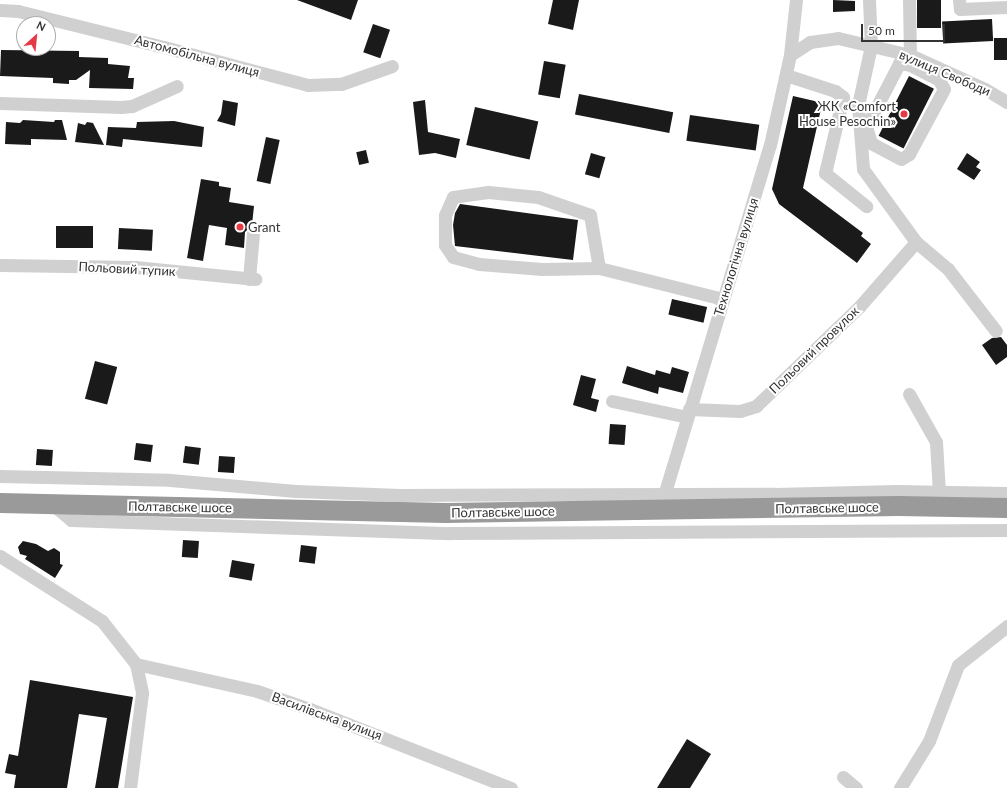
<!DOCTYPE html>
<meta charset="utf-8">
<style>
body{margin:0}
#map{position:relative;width:1007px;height:788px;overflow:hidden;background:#fff;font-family:Lato,sans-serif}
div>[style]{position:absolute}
.building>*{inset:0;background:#1a1a1a;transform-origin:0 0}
.minor>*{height:13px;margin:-6.5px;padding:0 6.5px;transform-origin:6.5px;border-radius:6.5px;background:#d0d0d0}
.highway>*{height:20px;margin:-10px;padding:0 10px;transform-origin:10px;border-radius:10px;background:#9a9a9a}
.dots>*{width:11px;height:11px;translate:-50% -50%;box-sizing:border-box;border:2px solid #fff;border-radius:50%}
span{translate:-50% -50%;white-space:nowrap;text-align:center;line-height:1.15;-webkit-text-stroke:4px #fff;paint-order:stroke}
.street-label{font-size:13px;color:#333}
.poi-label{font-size:13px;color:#333}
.right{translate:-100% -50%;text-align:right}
.left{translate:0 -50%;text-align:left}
.north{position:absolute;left:16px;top:16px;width:40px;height:40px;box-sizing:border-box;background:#fff;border:1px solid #adadad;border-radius:50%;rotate:27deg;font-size:11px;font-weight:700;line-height:16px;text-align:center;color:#333}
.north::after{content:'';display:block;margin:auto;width:14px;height:18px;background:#e63946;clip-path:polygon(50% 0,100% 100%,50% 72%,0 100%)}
.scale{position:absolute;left:861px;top:24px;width:84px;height:18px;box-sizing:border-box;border:2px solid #333;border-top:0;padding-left:5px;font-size:12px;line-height:14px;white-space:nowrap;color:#333;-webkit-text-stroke:3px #fff;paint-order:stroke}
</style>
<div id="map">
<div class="building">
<div style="clip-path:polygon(297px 0,358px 0,351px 20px)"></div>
<div style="clip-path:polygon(553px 0,579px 0,573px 30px,548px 24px)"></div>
<div style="clip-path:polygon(833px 0,855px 1px,855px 11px,833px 12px)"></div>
<div style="left:917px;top:0;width:24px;height:28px"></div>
<div style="left:992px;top:19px;width:22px;height:50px;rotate:87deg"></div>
<div style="left:373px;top:24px;width:18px;height:30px;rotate:19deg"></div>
<div style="left:1007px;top:38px;width:22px;height:13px;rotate:90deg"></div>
<div style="clip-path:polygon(1px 50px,79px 51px,79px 57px,108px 58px,108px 64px,130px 66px,128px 78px,134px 78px,133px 89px,89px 88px,90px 70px,76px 80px,69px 80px,69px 84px,53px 83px,53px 78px,0 76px)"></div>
<div style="left:544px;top:61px;width:22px;height:34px;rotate:10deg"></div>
<div style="left:909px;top:76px;width:28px;height:67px;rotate:27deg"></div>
<div style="left:579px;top:94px;width:96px;height:21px;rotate:11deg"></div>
<div style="clip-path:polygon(793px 96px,819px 102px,818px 108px,821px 109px,803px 188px,863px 233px,861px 236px,871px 244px,857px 263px,779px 204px,772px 189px)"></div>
<div style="clip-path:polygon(223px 100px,238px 103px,235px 126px,217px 121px,221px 114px)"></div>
<div style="clip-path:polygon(425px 100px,428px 132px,460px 139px,456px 158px,435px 153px,419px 155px,413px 102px)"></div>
<div style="left:475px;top:107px;width:65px;height:39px;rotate:13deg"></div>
<div style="left:690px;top:115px;width:70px;height:26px;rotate:8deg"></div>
<div style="clip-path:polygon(23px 120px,54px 122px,55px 120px,62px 120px,67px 140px,31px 139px,31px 145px,5px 144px,6px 122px,20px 123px)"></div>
<div style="clip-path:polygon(174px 121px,204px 127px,202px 147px,123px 139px,122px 147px,106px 145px,108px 127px,136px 128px,137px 122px)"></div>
<div style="clip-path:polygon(87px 122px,93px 123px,104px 145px,75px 142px,78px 123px,85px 125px)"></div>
<div style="left:266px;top:137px;width:14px;height:45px;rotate:12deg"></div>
<div style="left:366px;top:150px;width:13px;height:10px;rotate:77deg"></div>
<div style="left:591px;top:153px;width:15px;height:22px;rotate:16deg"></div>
<div style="clip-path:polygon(967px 153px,980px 162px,976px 167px,981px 170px,974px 180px,957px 169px)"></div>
<div style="clip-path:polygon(201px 179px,219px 182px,219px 186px,231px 188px,229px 202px,254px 206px,252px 225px,245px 232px,244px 248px,225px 245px,227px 228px,209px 225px,203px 261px,187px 258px)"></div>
<div style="clip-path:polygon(460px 204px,578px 220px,573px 260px,455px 246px,453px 225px,455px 213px)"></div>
<div style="left:56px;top:226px;width:37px;height:22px"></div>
<div style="left:119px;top:228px;width:34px;height:21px;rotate:3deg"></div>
<div style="left:672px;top:299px;width:36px;height:16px;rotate:13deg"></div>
<div style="clip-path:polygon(1001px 337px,1007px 345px,1007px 357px,996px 365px,982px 345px,992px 338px)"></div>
<div style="left:95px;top:361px;width:23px;height:39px;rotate:15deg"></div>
<div style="clip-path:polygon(627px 366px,655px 375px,656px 370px,670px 374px,672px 367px,689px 372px,683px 393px,659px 387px,658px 394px,622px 383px)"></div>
<div style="clip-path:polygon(581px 375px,596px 379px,591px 398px,599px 400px,596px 412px,573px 405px)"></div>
<div style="left:610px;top:424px;width:16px;height:20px;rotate:4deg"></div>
<div style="left:136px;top:443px;width:17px;height:17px;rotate:7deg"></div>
<div style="left:185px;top:446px;width:16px;height:17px;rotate:7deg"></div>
<div style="left:37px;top:449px;width:16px;height:16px;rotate:4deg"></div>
<div style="left:219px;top:456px;width:16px;height:16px;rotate:4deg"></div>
<div style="left:183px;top:540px;width:16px;height:17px;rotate:4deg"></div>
<div style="clip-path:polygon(23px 541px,36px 544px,48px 551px,54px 548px,60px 552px,60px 564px,63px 565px,55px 578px,25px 559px,27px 556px,20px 554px,18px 547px)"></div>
<div style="left:301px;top:545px;width:16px;height:17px;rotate:7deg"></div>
<div style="left:232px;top:560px;width:23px;height:17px;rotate:10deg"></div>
<div style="clip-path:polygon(30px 680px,133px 697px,118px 788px,95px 788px,107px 718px,79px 714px,67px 788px,14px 788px,16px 775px,5px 773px,9px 754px,18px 756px)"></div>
<div style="clip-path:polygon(687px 739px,711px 754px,690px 788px,657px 788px)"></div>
</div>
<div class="minor">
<div style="left:869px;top:0;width:46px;rotate:87.5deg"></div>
<div style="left:871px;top:46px;width:60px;rotate:102.4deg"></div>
<div style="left:858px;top:105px;width:64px;rotate:85.5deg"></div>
<div style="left:863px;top:169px;width:90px;rotate:54deg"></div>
<div style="left:916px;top:242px;width:42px;rotate:40.2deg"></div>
<div style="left:948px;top:269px;width:78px;rotate:52.3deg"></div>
<div style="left:909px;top:0;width:55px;rotate:89deg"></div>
<div style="left:959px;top:0;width:9px;rotate:84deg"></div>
<div style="left:960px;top:9px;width:47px;rotate:-2.4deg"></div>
<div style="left:0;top:10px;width:18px;rotate:3deg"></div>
<div style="left:18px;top:11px;width:150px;rotate:13.9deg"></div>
<div style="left:164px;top:47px;width:149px;rotate:14.8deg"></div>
<div style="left:308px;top:85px;width:33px;rotate:-2deg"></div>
<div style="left:341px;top:84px;width:54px;rotate:-19.4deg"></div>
<div style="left:790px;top:55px;width:24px;rotate:-33deg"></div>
<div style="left:810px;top:42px;width:28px;rotate:-8deg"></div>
<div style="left:838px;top:38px;width:74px;rotate:13.3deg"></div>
<div style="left:910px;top:55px;width:82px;rotate:24.4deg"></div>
<div style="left:985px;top:89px;width:26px;rotate:31deg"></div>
<div style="left:899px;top:63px;width:11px;rotate:10deg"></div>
<div style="left:910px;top:65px;width:33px;rotate:27deg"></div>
<div style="left:939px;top:80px;width:10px;rotate:61deg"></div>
<div style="left:944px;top:89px;width:74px;rotate:118.3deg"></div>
<div style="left:909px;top:154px;width:9px;rotate:148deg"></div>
<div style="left:901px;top:159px;width:34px;rotate:-152deg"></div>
<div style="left:871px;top:143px;width:17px;rotate:-107deg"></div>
<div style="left:866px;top:127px;width:82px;rotate:-62.5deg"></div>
<div style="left:786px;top:75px;width:52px;rotate:18.1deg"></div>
<div style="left:835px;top:91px;width:10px;rotate:37deg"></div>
<div style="left:843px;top:97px;width:78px;rotate:103.3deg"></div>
<div style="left:825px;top:173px;width:53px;rotate:38.8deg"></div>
<div style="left:0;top:103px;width:121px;rotate:1.9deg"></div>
<div style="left:121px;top:107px;width:11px;rotate:-5deg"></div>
<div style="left:132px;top:106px;width:49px;rotate:-24deg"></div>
<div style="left:0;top:265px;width:135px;rotate:0.8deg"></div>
<div style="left:135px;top:267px;width:121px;rotate:5.7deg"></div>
<div style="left:599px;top:268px;width:54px;rotate:-99.6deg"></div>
<div style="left:590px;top:215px;width:55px;rotate:-160.9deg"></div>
<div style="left:538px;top:197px;width:50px;rotate:-174.3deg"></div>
<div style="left:488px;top:192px;width:35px;rotate:172deg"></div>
<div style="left:453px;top:197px;width:20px;rotate:114deg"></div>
<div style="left:445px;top:215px;width:30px;rotate:90deg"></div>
<div style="left:445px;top:245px;width:14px;rotate:56deg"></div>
<div style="left:453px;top:257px;width:27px;rotate:15deg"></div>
<div style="left:479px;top:264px;width:63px;rotate:4.5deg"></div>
<div style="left:542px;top:269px;width:57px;rotate:-1deg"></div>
<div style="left:599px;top:268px;width:128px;rotate:14deg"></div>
<div style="left:249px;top:279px;width:46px;rotate:-85deg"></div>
<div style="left:909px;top:394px;width:55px;rotate:60.6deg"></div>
<div style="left:936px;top:442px;width:50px;rotate:86.6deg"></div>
<div style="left:612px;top:401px;width:77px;rotate:12deg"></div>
<div style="left:689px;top:409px;width:51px;rotate:2.2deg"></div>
<div style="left:740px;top:411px;width:17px;rotate:-17deg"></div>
<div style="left:756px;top:406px;width:143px;rotate:-43.9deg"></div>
<div style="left:859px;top:307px;width:86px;rotate:-48.8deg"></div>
<div style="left:0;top:476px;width:170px;rotate:1.3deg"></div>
<div style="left:170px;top:480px;width:126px;rotate:5deg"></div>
<div style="left:296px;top:491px;width:104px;rotate:2.2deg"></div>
<div style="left:400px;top:495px;width:375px;rotate:-0.2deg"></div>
<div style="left:775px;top:494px;width:121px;rotate:-1.4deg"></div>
<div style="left:896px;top:491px;width:111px;rotate:1deg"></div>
<div style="left:662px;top:502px;width:373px;rotate:-73.2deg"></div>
<div style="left:770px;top:145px;width:92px;rotate:-77.5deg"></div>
<div style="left:790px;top:55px;width:55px;rotate:-83.8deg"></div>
<div style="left:52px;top:504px;width:25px;rotate:40deg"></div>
<div style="left:71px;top:520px;width:379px;rotate:2deg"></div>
<div style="left:450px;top:533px;width:557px;rotate:-0.31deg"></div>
<div style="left:0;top:556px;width:121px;rotate:32.5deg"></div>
<div style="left:102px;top:621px;width:55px;rotate:51.7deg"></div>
<div style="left:136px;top:664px;width:30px;rotate:78deg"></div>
<div style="left:142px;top:693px;width:96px;rotate:97.2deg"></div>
<div style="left:136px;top:664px;width:124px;rotate:12.6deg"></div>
<div style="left:257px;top:691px;width:56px;rotate:18.8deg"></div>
<div style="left:310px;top:709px;width:216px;rotate:21.5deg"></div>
<div style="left:843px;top:777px;width:17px;rotate:40deg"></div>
<div style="left:900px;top:788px;width:55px;rotate:-58.3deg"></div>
<div style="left:929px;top:741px;width:81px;rotate:-69.1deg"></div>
<div style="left:958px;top:665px;width:63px;rotate:-38.5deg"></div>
</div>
<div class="highway">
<div style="left:0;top:503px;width:446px;rotate:1.3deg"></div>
<div style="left:446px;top:513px;width:453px;rotate:-0.9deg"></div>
<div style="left:899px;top:506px;width:108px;rotate:1.1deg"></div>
</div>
<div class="dots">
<div style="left:904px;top:114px;background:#e63946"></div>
<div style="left:240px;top:227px;background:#e63946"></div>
</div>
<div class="street-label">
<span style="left:197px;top:56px;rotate:15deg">Автомобільна вулиця</span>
<span style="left:945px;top:73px;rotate:23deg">вулиця Свободи</span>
<span style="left:736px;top:257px;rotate:-73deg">Технологічна вулиця</span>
<span style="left:127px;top:269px;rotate:3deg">Польовий тупик</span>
<span style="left:814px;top:350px;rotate:-44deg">Польовий провулок</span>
<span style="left:180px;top:507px;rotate:1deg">Полтавське шосе</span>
<span style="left:827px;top:508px;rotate:-1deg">Полтавське шосе</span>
<span style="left:503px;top:512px;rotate:-1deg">Полтавське шосе</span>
<span style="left:327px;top:716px;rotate:20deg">Василівська вулиця</span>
</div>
<div class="poi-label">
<span class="right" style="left:896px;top:114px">ЖК «Comfort<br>House Pesochin»</span>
<span class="left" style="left:248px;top:227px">Grant</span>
</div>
<div class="north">N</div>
<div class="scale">50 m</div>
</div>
